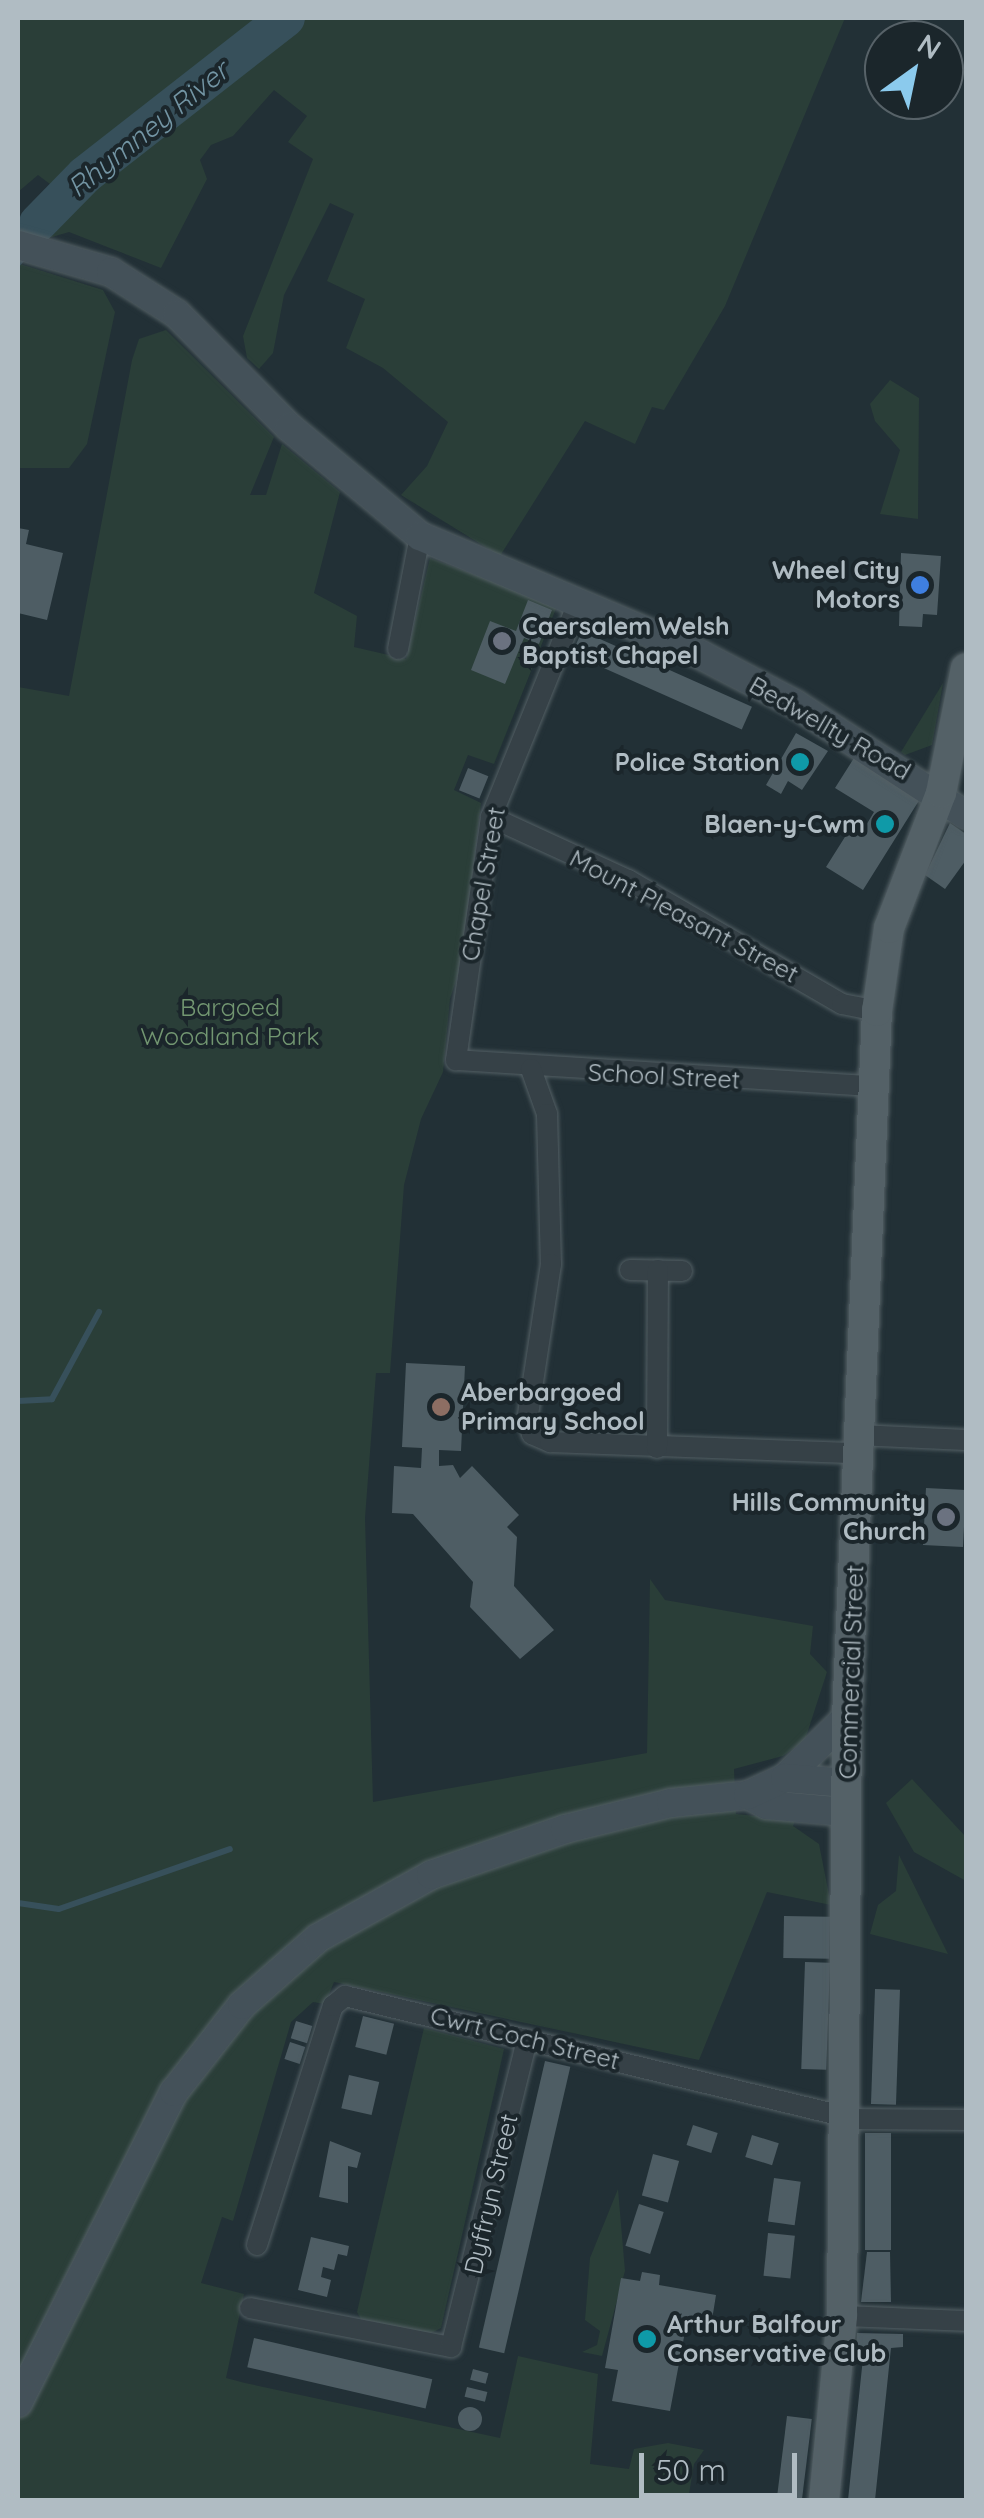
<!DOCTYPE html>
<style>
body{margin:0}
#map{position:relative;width:984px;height:2518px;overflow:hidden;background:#223036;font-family:Quicksand,sans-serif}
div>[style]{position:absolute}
.green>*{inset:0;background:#2a3e38}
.water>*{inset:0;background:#37505b}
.stream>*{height:6px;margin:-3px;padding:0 3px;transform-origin:3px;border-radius:3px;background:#37505b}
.river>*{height:38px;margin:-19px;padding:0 19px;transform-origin:19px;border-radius:19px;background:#37505b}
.building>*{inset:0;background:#4e5d64;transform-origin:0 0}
.round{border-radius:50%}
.roads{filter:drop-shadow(0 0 2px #535f64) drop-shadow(0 0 2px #535f64)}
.street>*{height:20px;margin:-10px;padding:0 10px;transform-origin:10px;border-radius:10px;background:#364147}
.secondary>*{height:28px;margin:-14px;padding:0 14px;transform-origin:14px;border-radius:14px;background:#445159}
.primary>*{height:30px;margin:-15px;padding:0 15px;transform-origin:15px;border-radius:15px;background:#546167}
.dots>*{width:28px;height:28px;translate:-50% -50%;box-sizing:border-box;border:5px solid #1b262b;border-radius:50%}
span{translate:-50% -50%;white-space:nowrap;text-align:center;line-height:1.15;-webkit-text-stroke:8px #1b262b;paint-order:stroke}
.poi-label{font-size:25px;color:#b0bcc3;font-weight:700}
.right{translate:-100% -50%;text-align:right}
.left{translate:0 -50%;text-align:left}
.street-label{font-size:25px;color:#b0bcc3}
.park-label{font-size:25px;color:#729671}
.water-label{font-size:28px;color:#7395a4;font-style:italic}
.frame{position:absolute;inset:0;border:20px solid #b0bcc3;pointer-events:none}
.north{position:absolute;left:864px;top:20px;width:100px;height:100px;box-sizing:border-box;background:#1b262b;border:2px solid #576268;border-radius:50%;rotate:33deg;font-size:28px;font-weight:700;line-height:40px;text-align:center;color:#b0bcc3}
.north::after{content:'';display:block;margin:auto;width:35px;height:45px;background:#8bcaed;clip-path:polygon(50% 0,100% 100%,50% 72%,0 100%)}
.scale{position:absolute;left:639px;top:2453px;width:158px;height:45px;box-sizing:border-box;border:5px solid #b0bcc3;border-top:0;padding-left:12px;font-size:30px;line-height:35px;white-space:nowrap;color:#b0bcc3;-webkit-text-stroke:8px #1b262b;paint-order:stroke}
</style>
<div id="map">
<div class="green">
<div style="clip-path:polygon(18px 18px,845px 18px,725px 306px,664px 410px,652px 407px,635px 444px,585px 421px,500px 556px,401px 495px,427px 466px,448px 422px,383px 368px,346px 348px,365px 299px,327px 281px,354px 214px,330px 203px,284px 295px,273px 353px,259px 369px,247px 358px,243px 336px,313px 159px,288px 142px,307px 116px,274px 90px,233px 136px,211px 145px,200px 160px,207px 179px,161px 268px,69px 232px,52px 237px,46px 235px,64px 215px,63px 177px,54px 187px,38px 175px,18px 192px)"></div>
<div style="clip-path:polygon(20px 264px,103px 290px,115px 312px,87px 444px,69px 468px,18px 468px)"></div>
<div style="clip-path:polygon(166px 330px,274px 437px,250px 495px,266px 495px,282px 444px,340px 492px,314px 593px,357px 616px,354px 647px,406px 659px,430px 558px,557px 606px,494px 764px,468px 755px,454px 790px,481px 803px,461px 965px,450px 999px,443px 1072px,421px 1119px,404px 1185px,390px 1373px,376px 1373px,365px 1518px,373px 1802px,647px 1753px,650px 1579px,665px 1600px,813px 1626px,810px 1654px,827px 1672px,805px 1740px,783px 1756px,734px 1769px,736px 1814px,795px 1820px,793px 1826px,819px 1844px,831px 1905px,767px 1892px,699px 2060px,334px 1982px,325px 2004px,313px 2002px,291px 2022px,233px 2221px,222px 2217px,201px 2283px,244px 2294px,226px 2378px,245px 2383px,500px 2438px,518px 2356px,598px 2374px,590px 2464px,629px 2469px,634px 2449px,668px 2443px,704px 2450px,694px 2464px,688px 2500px,18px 2500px,18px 687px,69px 696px,132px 360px,139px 339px)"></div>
<div style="clip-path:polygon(890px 380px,919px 398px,918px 519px,880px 514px,900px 450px,875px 421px,870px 404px)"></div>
<div style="clip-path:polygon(943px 683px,932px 745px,905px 755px,901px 752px)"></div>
<div style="clip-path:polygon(912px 1779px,966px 1837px,966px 1881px,914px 1852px,886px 1803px)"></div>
<div style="clip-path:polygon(899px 1855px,948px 1954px,870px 1934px,878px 1905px,896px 1891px)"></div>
<div style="clip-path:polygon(424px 2028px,504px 2049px,441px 2328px,429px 2334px,361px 2319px,357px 2312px)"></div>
<div style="clip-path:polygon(618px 2189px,625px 2271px,602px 2356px,582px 2352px,597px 2345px,600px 2331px,585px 2320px,590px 2258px)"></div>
</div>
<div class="water">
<div style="clip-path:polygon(63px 177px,82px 195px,18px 268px,18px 227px)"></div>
</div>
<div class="stream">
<div style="left:18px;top:1401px;width:34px;rotate:-3deg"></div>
<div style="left:52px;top:1399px;width:99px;rotate:-61.6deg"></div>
<div style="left:18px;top:1903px;width:41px;rotate:8.3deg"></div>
<div style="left:59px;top:1909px;width:181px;rotate:-19.3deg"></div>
</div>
<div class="river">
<div style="left:38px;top:223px;width:67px;rotate:-45.6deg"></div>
<div style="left:85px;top:175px;width:255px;rotate:-38deg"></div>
</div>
<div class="building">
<div style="clip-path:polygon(18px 528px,29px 530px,26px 544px,63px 553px,47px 620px,18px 613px)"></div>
<div style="clip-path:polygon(901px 553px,941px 556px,937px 615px,923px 614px,922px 627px,899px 626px)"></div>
<div style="clip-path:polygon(528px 600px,552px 610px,539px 644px,524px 638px,505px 684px,471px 670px,490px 621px,516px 631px)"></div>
<div style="left:582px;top:631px;width:186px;height:25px;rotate:24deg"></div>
<div style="clip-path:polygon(796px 733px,828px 751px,802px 790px,788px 781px,781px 794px,766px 785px)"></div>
<div style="clip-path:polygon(854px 758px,920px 799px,863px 890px,826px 867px,855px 821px,865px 827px,874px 812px,835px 788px)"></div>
<div style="left:468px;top:768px;width:22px;height:24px;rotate:22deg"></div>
<div style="clip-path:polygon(950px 823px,966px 834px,966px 860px,945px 889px,925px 875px)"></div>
<div style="clip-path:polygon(406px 1363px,465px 1366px,461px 1451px,439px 1450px,439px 1466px,453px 1465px,460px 1478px,472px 1466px,519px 1515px,507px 1527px,517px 1537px,514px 1586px,554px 1630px,520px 1659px,470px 1607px,473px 1582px,413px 1514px,392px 1513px,394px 1466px,421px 1468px,422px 1448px,402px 1447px)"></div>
<div style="left:926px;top:1488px;width:40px;height:57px;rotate:3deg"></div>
<div style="left:784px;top:1916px;width:46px;height:42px;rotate:1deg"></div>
<div style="left:805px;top:1962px;width:25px;height:107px;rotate:2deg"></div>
<div style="left:875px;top:1989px;width:25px;height:115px;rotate:2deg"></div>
<div style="left:363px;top:2016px;width:32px;height:32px;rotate:14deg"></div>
<div style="left:296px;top:2021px;width:17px;height:18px;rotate:17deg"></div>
<div style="left:290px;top:2042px;width:16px;height:18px;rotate:18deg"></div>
<div style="left:545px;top:2061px;width:26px;height:294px;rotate:13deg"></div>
<div style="left:349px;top:2075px;width:31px;height:34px;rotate:13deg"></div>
<div style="left:693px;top:2125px;width:26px;height:21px;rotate:18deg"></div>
<div style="left:865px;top:2133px;width:26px;height:117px"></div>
<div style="left:752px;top:2135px;width:28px;height:23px;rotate:17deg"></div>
<div style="clip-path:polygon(330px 2141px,361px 2153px,357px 2168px,348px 2166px,348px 2203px,319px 2197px)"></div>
<div style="left:653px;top:2154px;width:27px;height:43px;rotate:15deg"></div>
<div style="left:774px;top:2178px;width:27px;height:44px;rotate:8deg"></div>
<div style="left:639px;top:2204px;width:26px;height:44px;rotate:18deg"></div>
<div style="left:768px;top:2233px;width:27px;height:43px;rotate:6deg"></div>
<div style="clip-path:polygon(311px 2237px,349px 2246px,347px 2256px,338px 2254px,334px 2270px,323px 2267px,321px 2277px,331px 2280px,327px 2297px,298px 2290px)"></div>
<div style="clip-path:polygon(867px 2252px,890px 2252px,891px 2302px,861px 2302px)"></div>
<div style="clip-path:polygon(642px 2272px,660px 2275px,659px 2285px,716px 2295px,712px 2320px,688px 2316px,670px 2411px,612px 2401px,618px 2370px,605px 2368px,621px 2278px,640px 2281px)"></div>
<div style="clip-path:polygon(857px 2333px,903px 2334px,903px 2347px,891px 2348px,875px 2500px,848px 2500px,863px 2358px,855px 2357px)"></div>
<div style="left:254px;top:2338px;width:183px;height:30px;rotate:13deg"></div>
<div style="left:473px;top:2369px;width:16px;height:11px;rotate:15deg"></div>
<div style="left:467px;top:2387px;width:21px;height:10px;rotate:14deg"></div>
<div class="round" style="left:458px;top:2407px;width:24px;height:24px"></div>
<div style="left:787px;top:2416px;width:25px;height:84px;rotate:7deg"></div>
</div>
<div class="roads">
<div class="street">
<div style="left:578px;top:603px;width:231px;rotate:112.1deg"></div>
<div style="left:491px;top:817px;width:246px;rotate:98.2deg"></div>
<div style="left:456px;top:1060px;width:418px;rotate:3.6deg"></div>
<div style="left:398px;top:649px;width:115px;rotate:-79deg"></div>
<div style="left:491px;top:817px;width:151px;rotate:24.7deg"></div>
<div style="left:628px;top:880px;width:247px;rotate:30.1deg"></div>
<div style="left:842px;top:1004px;width:36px;rotate:11deg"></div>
<div style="left:531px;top:1069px;width:48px;rotate:70.4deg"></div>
<div style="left:547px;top:1114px;width:150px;rotate:88.5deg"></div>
<div style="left:551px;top:1264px;width:158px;rotate:98.7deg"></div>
<div style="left:527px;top:1420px;width:15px;rotate:70deg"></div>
<div style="left:532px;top:1434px;width:20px;rotate:24deg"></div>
<div style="left:550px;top:1442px;width:307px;rotate:2.1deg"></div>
<div style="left:630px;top:1270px;width:52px;rotate:1.1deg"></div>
<div style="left:858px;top:1435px;width:108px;rotate:2.7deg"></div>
<div style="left:657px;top:1448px;width:178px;rotate:-89.7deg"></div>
<div style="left:257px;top:2245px;width:251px;rotate:-72.4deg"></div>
<div style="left:333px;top:2006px;width:16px;rotate:-40deg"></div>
<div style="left:345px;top:1996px;width:525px;rotate:13.56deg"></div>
<div style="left:855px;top:2119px;width:111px;rotate:0.5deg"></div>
<div style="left:250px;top:2308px;width:205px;rotate:11deg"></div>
<div style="left:451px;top:2347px;width:317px;rotate:-76.1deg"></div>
<div style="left:842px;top:2316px;width:124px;rotate:2.3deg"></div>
</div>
<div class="secondary">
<div style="left:18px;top:245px;width:97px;rotate:16.2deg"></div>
<div style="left:111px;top:272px;width:78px;rotate:32.5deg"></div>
<div style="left:177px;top:314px;width:159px;rotate:45.3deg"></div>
<div style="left:289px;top:427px;width:170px;rotate:39.8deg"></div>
<div style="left:420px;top:536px;width:303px;rotate:22.9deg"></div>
<div style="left:699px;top:654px;width:108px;rotate:27.5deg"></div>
<div style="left:795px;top:704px;width:204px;rotate:33deg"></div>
<div style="left:785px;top:1778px;width:87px;rotate:-44.5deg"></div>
<div style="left:748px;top:1795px;width:21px;rotate:28deg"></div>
<div style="left:767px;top:1805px;width:79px;rotate:5.1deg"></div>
<div style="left:18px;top:2403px;width:348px;rotate:-63.4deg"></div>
<div style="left:174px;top:2092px;width:110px;rotate:-52deg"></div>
<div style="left:242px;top:2005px;width:101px;rotate:-41.4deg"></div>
<div style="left:318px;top:1938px;width:129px;rotate:-29.1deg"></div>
<div style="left:431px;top:1875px;width:142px;rotate:-18.9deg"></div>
<div style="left:565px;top:1829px;width:109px;rotate:-13.8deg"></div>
<div style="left:671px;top:1803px;width:77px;rotate:-5.9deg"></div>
<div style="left:748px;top:1795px;width:41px;rotate:-24.7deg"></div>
<div style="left:785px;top:1778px;width:61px;rotate:4.7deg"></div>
</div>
<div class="primary">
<div style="left:824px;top:2500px;width:185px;rotate:-84.4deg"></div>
<div style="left:842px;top:2316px;width:599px;rotate:-89.52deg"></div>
<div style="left:847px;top:1717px;width:707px;rotate:-87.57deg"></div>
<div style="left:877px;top:1011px;width:84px;rotate:-81.8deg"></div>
<div style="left:889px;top:928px;width:145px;rotate:-68.9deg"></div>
<div style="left:941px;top:793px;width:127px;rotate:-78.7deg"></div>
</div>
</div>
<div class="dots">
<div style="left:920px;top:585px;background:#3f7fe0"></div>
<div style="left:502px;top:641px;background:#6b7280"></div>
<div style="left:800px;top:762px;background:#0f9aa8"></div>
<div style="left:885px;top:824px;background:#0f9aa8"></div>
<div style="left:441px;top:1407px;background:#8d6e63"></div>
<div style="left:946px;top:1517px;background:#6b7280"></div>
<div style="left:647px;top:2339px;background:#0f9aa8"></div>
</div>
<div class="poi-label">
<span class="right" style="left:900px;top:585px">Wheel City<br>Motors</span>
<span class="left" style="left:522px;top:641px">Caersalem Welsh<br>Baptist Chapel</span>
<span class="right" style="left:780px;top:762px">Police Station</span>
<span class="right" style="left:865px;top:824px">Blaen-y-Cwm</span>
<span class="left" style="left:461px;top:1407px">Aberbargoed<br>Primary School</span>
<span class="right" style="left:926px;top:1517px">Hills Community<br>Church</span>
<span class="left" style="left:667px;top:2339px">Arthur Balfour<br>Conservative Club</span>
</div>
<div class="street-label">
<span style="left:830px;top:728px;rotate:30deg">Bedwellty Road</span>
<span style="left:483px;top:884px;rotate:-80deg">Chapel Street</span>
<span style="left:684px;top:916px;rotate:28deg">Mount Pleasant Street</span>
<span style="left:664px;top:1076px;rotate:3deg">School Street</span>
<span style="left:851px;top:1672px;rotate:-88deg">Commercial Street</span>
<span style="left:525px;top:2038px;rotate:14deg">Cwrt Coch Street</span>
<span style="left:491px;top:2194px;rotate:-77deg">Dyffryn Street</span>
</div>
<div class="park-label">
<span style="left:230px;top:1022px">Bargoed<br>Woodland Park</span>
</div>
<div class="water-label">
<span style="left:148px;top:129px;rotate:-39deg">Rhymney River</span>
</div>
<div class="frame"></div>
<div class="north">N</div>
<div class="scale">50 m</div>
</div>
